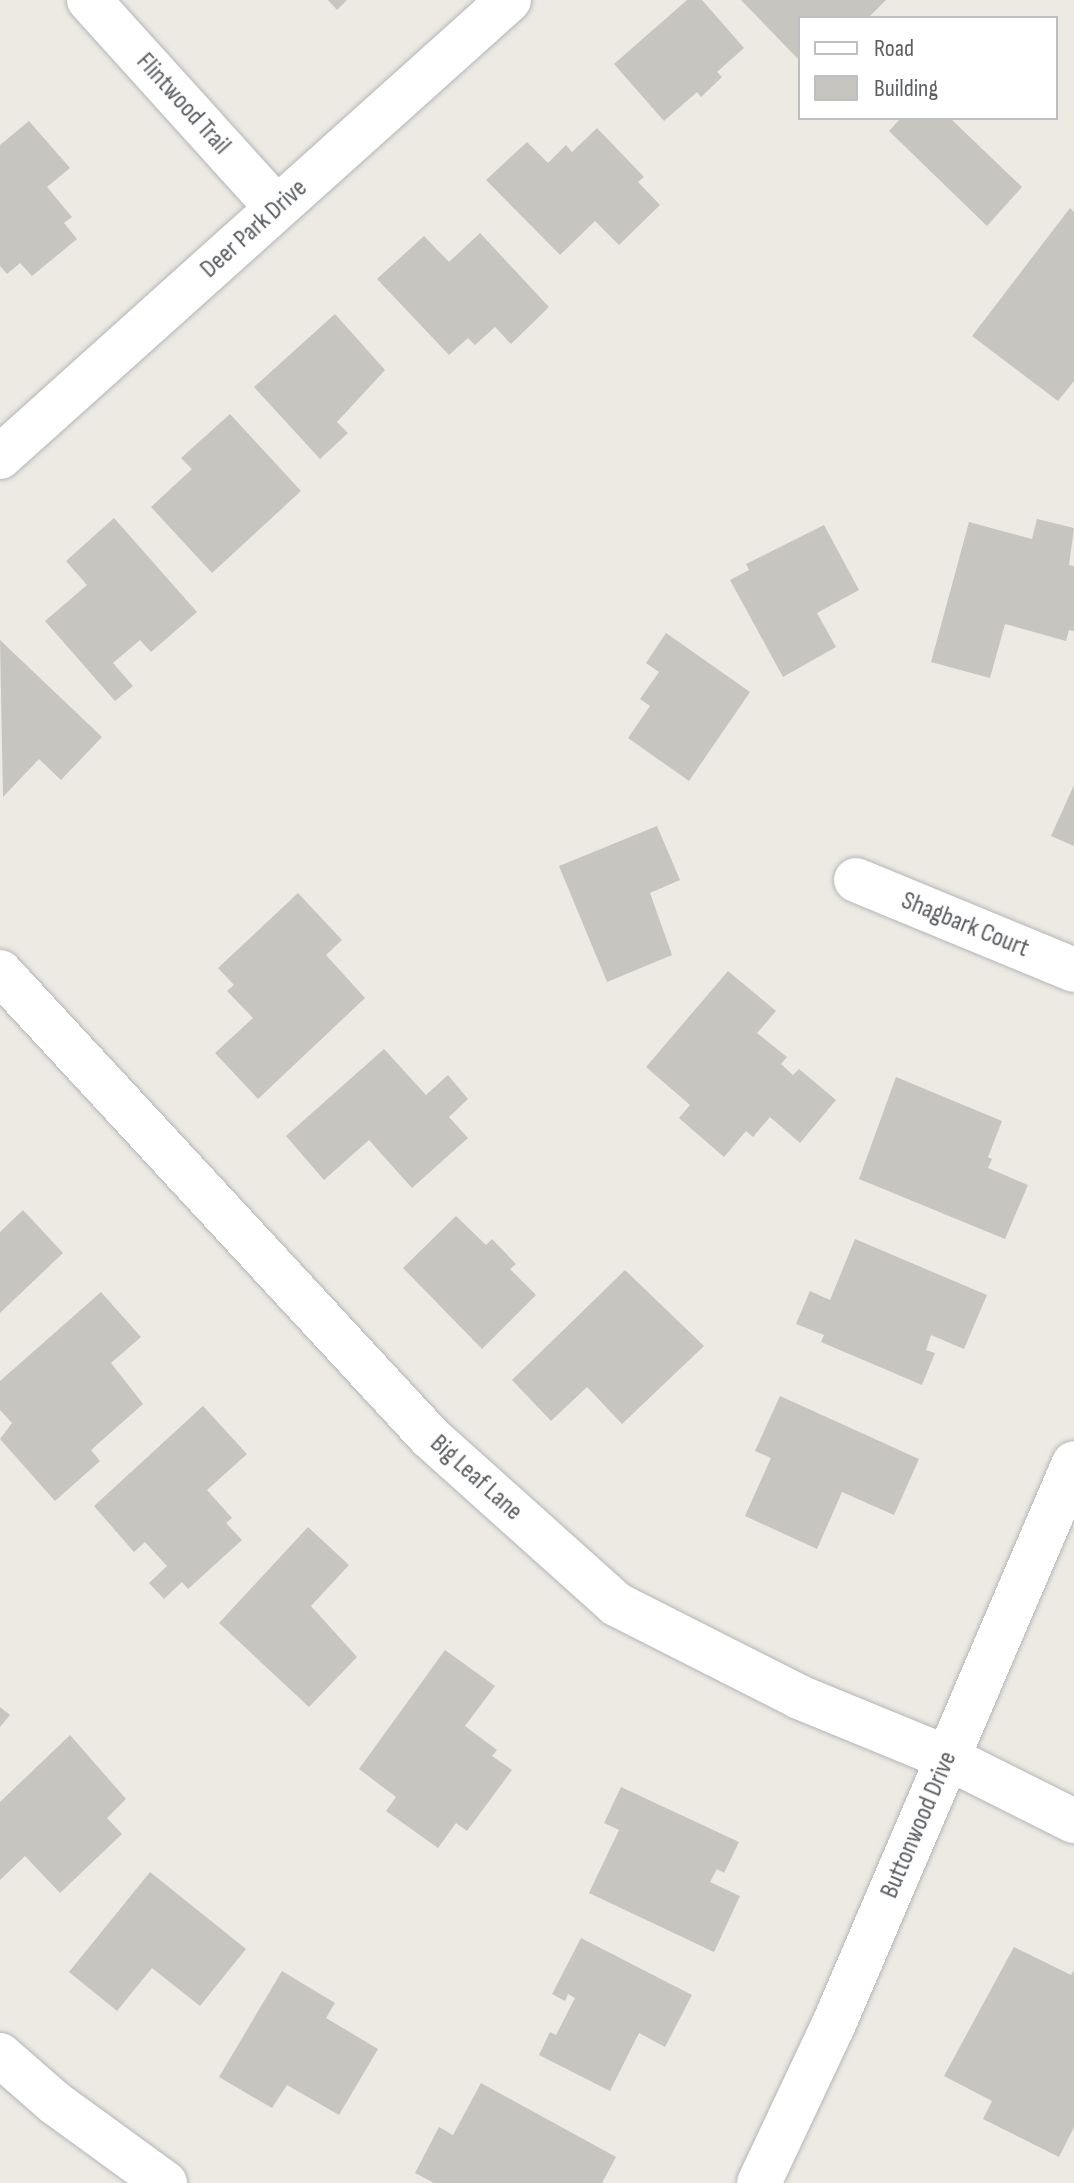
<!DOCTYPE html>
<style>
body{margin:0}
#map{position:relative;width:1074px;height:2183px;overflow:hidden;background:#eceae2;font-family:"Sofia Sans Condensed",sans-serif}
div>[style]{position:absolute}
.building>*{inset:0;background:#c7c5bf}
.roads{filter:drop-shadow(0 0 2px #b3b5b8) drop-shadow(0 0 2px #b3b5b8)}
.street>*{height:44px;margin:-22px;padding:0 22px;transform-origin:22px;border-radius:22px;background:#fff}
.secondary>*{height:44px;margin:-22px;padding:0 22px;transform-origin:22px;border-radius:22px;background:#fff}
span{translate:-50% -50%;white-space:nowrap;text-align:center;line-height:1.15;-webkit-text-stroke:7px #fff;paint-order:stroke}
.street-label{font-size:26px;color:#5b5e61}
.legend{position:absolute;left:798px;top:16px;width:260px;height:104px;box-sizing:border-box;background:#fff;border:2px solid #bdbfc0;margin:0;padding:10px 14px;list-style:none;font-size:24px;color:#5b5e61}
.legend li{display:flex;align-items:center;gap:16px;height:40px}
.legend b{width:40px;border:2px solid #bdbfc0}
</style>
<div id="map">
<div class="building">
<div style="clip-path:polygon(328px 0,347px 0,337px 10px)"></div>
<div style="clip-path:polygon(687px 0,702px 0,744px 48px,717px 72px,722px 77px,701px 97px,697px 92px,664px 121px,614px 64px)"></div>
<div style="clip-path:polygon(741px 0,886px 0,868px 18px,800px 18px,800px 61px)"></div>
<div style="clip-path:polygon(901px 118px,950px 118px,1022px 187px,987px 226px,889px 131px)"></div>
<div style="clip-path:polygon(29px 121px,70px 168px,47px 187px,72px 217px,64px 223px,77px 239px,32px 276px,20px 263px,7px 274px,0 266px,0 145px)"></div>
<div style="clip-path:polygon(597px 128px,644px 177px,638px 182px,660px 205px,619px 245px,595px 221px,560px 255px,486px 180px,527px 142px,548px 163px,566px 145px,572px 152px)"></div>
<div style="clip-path:polygon(1070px 208px,1074px 212px,1074px 381px,1058px 401px,972px 336px)"></div>
<div style="clip-path:polygon(480px 233px,549px 307px,511px 344px,495px 327px,475px 345px,468px 338px,449px 355px,377px 279px,424px 236px,449px 262px)"></div>
<div style="clip-path:polygon(335px 314px,385px 370px,337px 422px,348px 433px,320px 459px,254px 387px)"></div>
<div style="clip-path:polygon(230px 414px,301px 491px,212px 573px,151px 507px,192px 469px,181px 458px)"></div>
<div style="clip-path:polygon(114px 518px,197px 612px,151px 652px,140px 640px,113px 663px,133px 686px,115px 701px,45px 621px,87px 585px,66px 561px)"></div>
<div style="clip-path:polygon(1037px 519px,1074px 528px,1069px 565px,1074px 566px,1074px 631px,1069px 630px,1066px 641px,1005px 624px,990px 678px,931px 662px,969px 522px,1032px 539px)"></div>
<div style="clip-path:polygon(824px 525px,859px 590px,817px 613px,836px 647px,783px 677px,730px 580px,749px 570px,746px 564px)"></div>
<div style="clip-path:polygon(666px 633px,750px 692px,689px 781px,628px 738px,650px 706px,640px 699px,659px 672px,646px 663px)"></div>
<div style="clip-path:polygon(0 640px,102px 737px,61px 780px,39px 759px,3px 797px)"></div>
<div style="clip-path:polygon(1074px 785px,1074px 846px,1051px 836px)"></div>
<div style="clip-path:polygon(657px 826px,680px 880px,650px 893px,672px 955px,607px 982px,559px 866px)"></div>
<div style="clip-path:polygon(298px 893px,342px 940px,326px 955px,365px 998px,258px 1099px,215px 1053px,253px 1018px,227px 991px,234px 985px,218px 968px)"></div>
<div style="clip-path:polygon(728px 971px,776px 1011px,757px 1033px,787px 1057px,781px 1064px,793px 1075px,799px 1069px,836px 1100px,800px 1143px,770px 1117px,753px 1137px,746px 1131px,724px 1157px,679px 1118px,690px 1105px,646px 1067px)"></div>
<div style="clip-path:polygon(384px 1049px,426px 1095px,448px 1075px,468px 1099px,449px 1117px,468px 1138px,412px 1188px,369px 1140px,324px 1180px,286px 1136px)"></div>
<div style="clip-path:polygon(896px 1077px,1002px 1121px,988px 1157px,992px 1159px,988px 1168px,1028px 1185px,1005px 1239px,859px 1179px)"></div>
<div style="clip-path:polygon(23px 1210px,63px 1253px,0 1313px,0 1232px)"></div>
<div style="clip-path:polygon(456px 1216px,486px 1245px,492px 1239px,516px 1264px,510px 1269px,536px 1295px,482px 1349px,403px 1268px)"></div>
<div style="clip-path:polygon(855px 1239px,987px 1295px,964px 1349px,931px 1335px,926px 1350px,935px 1353px,922px 1385px,821px 1342px,824px 1335px,796px 1324px,810px 1291px,830px 1300px)"></div>
<div style="clip-path:polygon(625px 1270px,704px 1346px,622px 1424px,587px 1387px,551px 1421px,512px 1380px)"></div>
<div style="clip-path:polygon(101px 1292px,141px 1337px,111px 1363px,143px 1404px,91px 1450px,100px 1461px,55px 1501px,0 1439px,12px 1423px,0 1410px,0 1381px)"></div>
<div style="clip-path:polygon(780px 1396px,919px 1459px,894px 1515px,842px 1492px,817px 1549px,745px 1516px,771px 1458px,755px 1451px)"></div>
<div style="clip-path:polygon(203px 1406px,247px 1454px,207px 1490px,232px 1518px,226px 1523px,242px 1540px,188px 1589px,182px 1582px,164px 1599px,149px 1583px,167px 1566px,145px 1542px,134px 1552px,94px 1506px)"></div>
<div style="clip-path:polygon(308px 1527px,349px 1565px,311px 1606px,357px 1657px,309px 1707px,219px 1623px)"></div>
<div style="clip-path:polygon(445px 1650px,495px 1686px,465px 1726px,497px 1750px,492px 1756px,512px 1770px,467px 1831px,456px 1823px,438px 1848px,386px 1811px,396px 1797px,359px 1769px)"></div>
<div style="clip-path:polygon(0 1707px,10px 1715px,0 1727px)"></div>
<div style="clip-path:polygon(70px 1735px,126px 1799px,107px 1818px,122px 1834px,60px 1893px,25px 1856px,0 1880px,0 1802px)"></div>
<div style="clip-path:polygon(621px 1787px,739px 1842px,724px 1873px,717px 1869px,710px 1882px,740px 1896px,714px 1952px,589px 1893px,619px 1830px,604px 1823px)"></div>
<div style="clip-path:polygon(150px 1872px,246px 1949px,200px 2006px,152px 1968px,117px 2011px,69px 1972px)"></div>
<div style="clip-path:polygon(581px 1938px,692px 1995px,665px 2047px,639px 2033px,610px 2091px,539px 2055px,550px 2032px,556px 2035px,575px 1998px,568px 1994px,565px 2001px,552px 1994px)"></div>
<div style="clip-path:polygon(1014px 1947px,1071px 1975px,1074px 1970px,1074px 2127px,1059px 2157px,983px 2119px,992px 2101px,944px 2076px)"></div>
<div style="clip-path:polygon(282px 1971px,335px 2003px,326px 2018px,378px 2049px,339px 2115px,287px 2085px,272px 2108px,219px 2077px)"></div>
<div style="clip-path:polygon(481px 2083px,616px 2157px,602px 2183px,434px 2183px,415px 2173px,439px 2127px,453px 2135px)"></div>
</div>
<div class="roads">
<div class="street">
<div style="left:89px;top:0;width:280px;rotate:47.9deg"></div>
<div style="left:0;top:457px;width:684px;rotate:-41.92deg"></div>
<div style="left:856px;top:880px;width:236px;rotate:22.4deg"></div>
<div style="left:0;top:972px;width:633px;rotate:47.24deg"></div>
<div style="left:430px;top:1437px;width:250px;rotate:41.9deg"></div>
<div style="left:616px;top:1604px;width:205px;rotate:26.9deg"></div>
<div style="left:799px;top:1697px;width:161px;rotate:22.3deg"></div>
<div style="left:948px;top:1758px;width:141px;rotate:26.6deg"></div>
<div style="left:0;top:2055px;width:73px;rotate:41.1deg"></div>
<div style="left:55px;top:2103px;width:136px;rotate:36deg"></div>
</div>
<div class="secondary">
<div style="left:759px;top:2183px;width:174px;rotate:-64.8deg"></div>
<div style="left:833px;top:2026px;width:612px;rotate:-66.83deg"></div>
</div>
</div>
<div class="street-label">
<span style="left:183px;top:104px;rotate:48deg">Flintwood Trail</span>
<span style="left:254px;top:229px;rotate:-42deg">Deer Park Drive</span>
<span style="left:965px;top:925px;rotate:22deg">Shagbark Court</span>
<span style="left:476px;top:1478px;rotate:42deg">Big Leaf Lane</span>
<span style="left:919px;top:1825px;rotate:-67deg">Buttonwood Drive</span>
</div>
<ul class="legend">
<li><b style="height:10px;background:#fff"></b>Road</li>
<li><b style="height:22px;background:#c7c5bf"></b>Building</li>
</ul>
</div>
